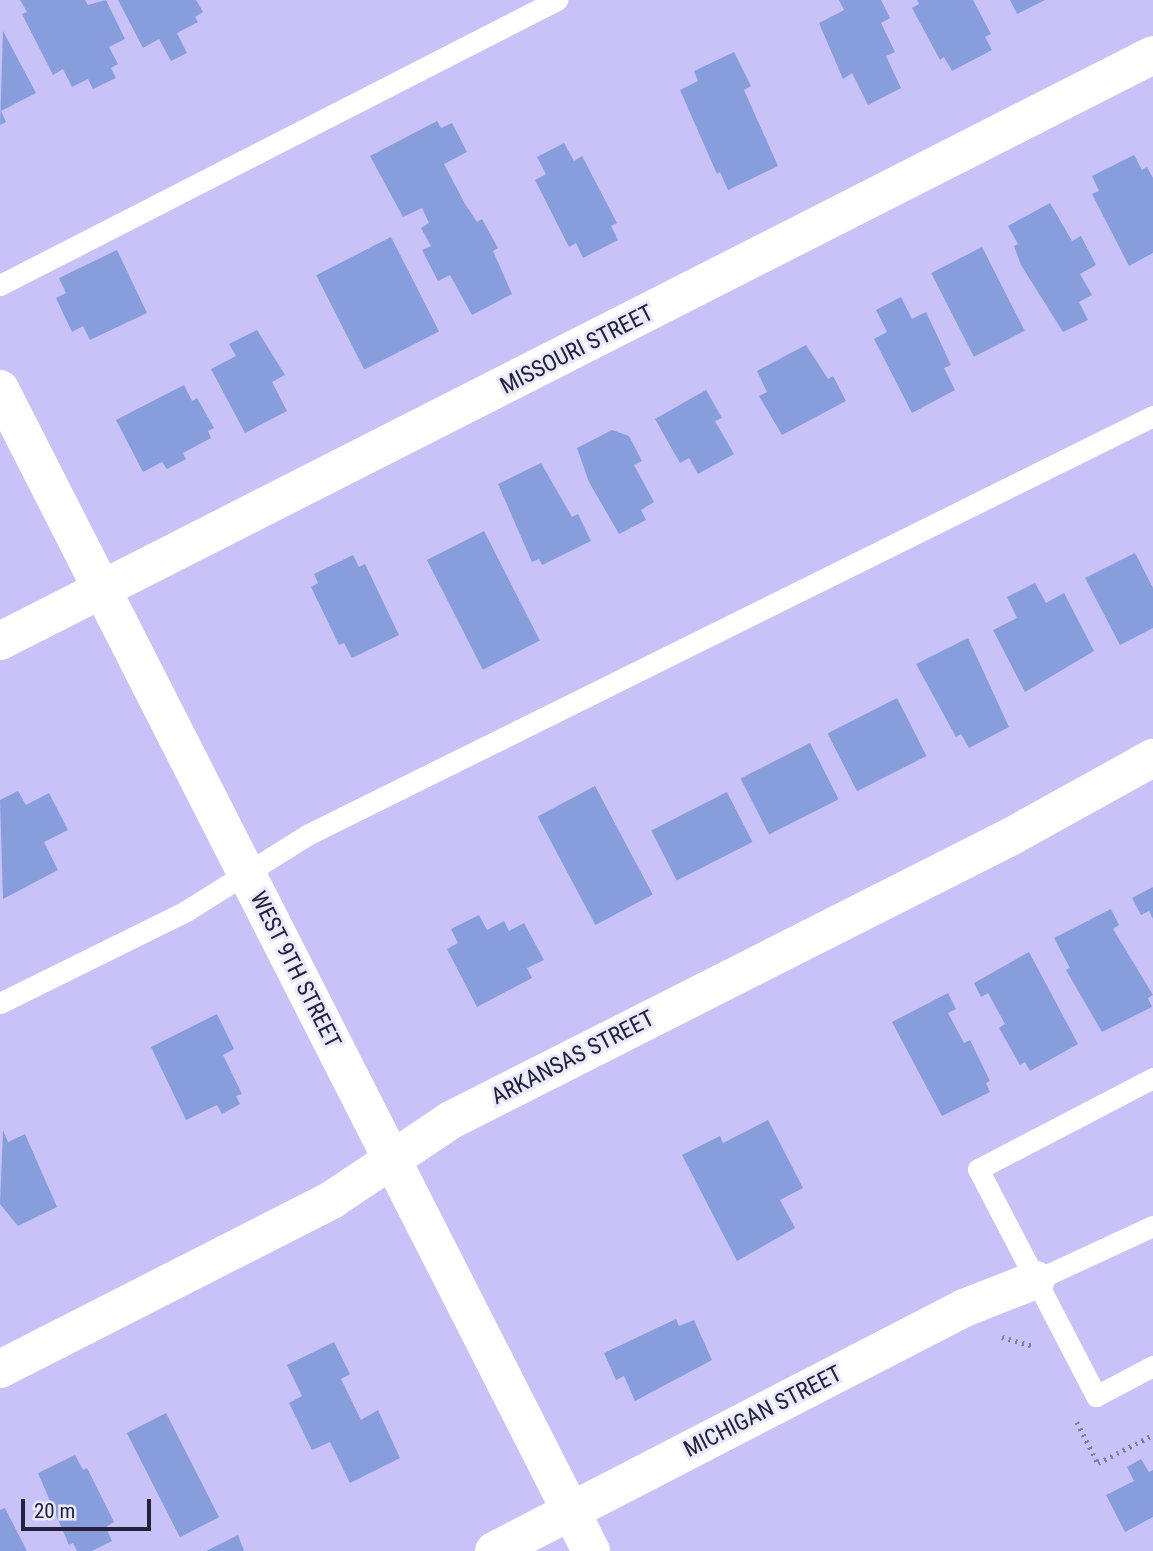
<!DOCTYPE html>
<style>
body{margin:0}
#map{position:relative;width:1153px;height:1551px;overflow:hidden;background:#c8c2f9;font-family:"Roboto Condensed",sans-serif}
div>[style]{position:absolute}
.building>*{inset:0;background:#889ddc;transform-origin:0 0}
.path>*{height:4.5px;margin-top:-2.25px;transform-origin:0;background:repeating-linear-gradient(90deg,#807ba6 0 2px,transparent 0 7px)}
.lane>*{height:21px;margin:-10.5px;padding:0 10.5px;transform-origin:10.5px;border-radius:10.5px;background:#fff}
.street>*{height:38px;margin:-19px;padding:0 19px;transform-origin:19px;border-radius:19px;background:#fff}
.secondary>*{height:38px;margin:-19px;padding:0 19px;transform-origin:19px;border-radius:19px;background:#fff}
span{translate:-50% -50%;white-space:nowrap;text-align:center;line-height:1.15;-webkit-text-stroke:6px #e9e8fd;paint-order:stroke}
.street-label{font-size:23px;color:#25213b}
.scale{position:absolute;left:21px;top:1499px;width:130px;height:32px;box-sizing:border-box;border:4px solid #25213b;border-top:0;padding-left:9px;font-size:21px;line-height:24px;white-space:nowrap;color:#25213b;-webkit-text-stroke:5px #e9e8fd;paint-order:stroke}
</style>
<div id="map">
<div class="building">
<div style="clip-path:polygon(20px 0,85px 0,88px 5px,106px 0,125px 39px,109px 47px,118px 64px,111px 68px,116px 78px,93px 89px,88px 79px,72px 87px,63px 69px,53px 75px,22px 14px,27px 12px)"></div>
<div style="clip-path:polygon(118px 0,196px 0,203px 12px,195px 17px,198px 22px,177px 33px,187px 53px,171px 61px,159px 39px,143px 48px)"></div>
<div style="clip-path:polygon(839px 0,881px 0,890px 18px,881px 23px,895px 52px,886px 56px,901px 88px,868px 105px,852px 73px,843px 79px,819px 23px,844px 10px)"></div>
<div style="clip-path:polygon(917px 0,973px 0,991px 34px,985px 37px,992px 50px,952px 71px,944px 57px,940px 60px,912px 8px,919px 4px)"></div>
<div style="clip-path:polygon(1010px 0,1045px 0,1017px 14px)"></div>
<div style="clip-path:polygon(3px 31px,36px 93px,1px 111px,6px 122px,0 125px)"></div>
<div style="clip-path:polygon(734px 52px,751px 86px,744px 90px,778px 166px,728px 190px,720px 172px,717px 174px,680px 90px,698px 81px,694px 71px)"></div>
<div style="clip-path:polygon(437px 121px,441px 128px,452px 123px,467px 152px,444px 164px,465px 204px,477px 222px,482px 219px,498px 248px,493px 251px,512px 294px,472px 315px,450px 275px,438px 281px,422px 250px,431px 246px,421px 228px,429px 223px,422px 208px,403px 217px,370px 156px)"></div>
<div style="clip-path:polygon(564px 143px,574px 161px,582px 156px,617px 223px,611px 226px,618px 240px,583px 258px,576px 243px,569px 247px,535px 180px,546px 174px,537px 157px)"></div>
<div style="clip-path:polygon(1134px 155px,1142px 170px,1147px 167px,1153px 178px,1153px 253px,1129px 266px,1092px 194px,1099px 191px,1092px 176px)"></div>
<div style="clip-path:polygon(1050px 203px,1072px 241px,1081px 236px,1096px 265px,1080px 274px,1092px 295px,1079px 302px,1088px 320px,1063px 332px,1021px 265px,1014px 246px,1018px 244px,1008px 226px)"></div>
<div style="left:391px;top:237px;width:106px;height:84px;rotate:63deg"></div>
<div style="left:982px;top:247px;width:94px;height:57px;rotate:63deg"></div>
<div style="clip-path:polygon(117px 250px,147px 313px,90px 340px,83px 326px,72px 332px,56px 298px,66px 293px,59px 278px)"></div>
<div style="clip-path:polygon(901px 297px,912px 319px,926px 312px,951px 365px,944px 368px,955px 390px,912px 413px,874px 339px,887px 332px,876px 310px)"></div>
<div style="clip-path:polygon(257px 330px,285px 375px,272px 382px,287px 411px,245px 433px,211px 369px,236px 356px,229px 344px)"></div>
<div style="clip-path:polygon(806px 345px,828px 379px,833px 376px,846px 401px,782px 435px,759px 396px,767px 392px,757px 371px)"></div>
<div style="clip-path:polygon(184px 385px,192px 401px,197px 398px,214px 428px,208px 431px,211px 438px,183px 453px,186px 459px,167px 469px,162px 462px,143px 472px,116px 420px)"></div>
<div style="clip-path:polygon(706px 390px,722px 418px,715px 421px,734px 454px,698px 474px,689px 458px,680px 463px,655px 419px)"></div>
<div style="clip-path:polygon(612px 430px,629px 436px,642px 461px,634px 465px,654px 502px,641px 510px,646px 520px,619px 534px,589px 482px,577px 448px)"></div>
<div style="clip-path:polygon(541px 463px,572px 517px,578px 514px,591px 541px,542px 565px,539px 559px,532px 562px,498px 484px)"></div>
<div style="left:484px;top:531px;width:123px;height:64px;rotate:63deg"></div>
<div style="clip-path:polygon(1135px 553px,1153px 588px,1153px 628px,1120px 645px,1085px 578px)"></div>
<div style="clip-path:polygon(353px 555px,359px 567px,365px 564px,399px 635px,352px 658px,344px 643px,339px 645px,311px 587px,318px 583px,314px 574px)"></div>
<div style="clip-path:polygon(1035px 583px,1046px 603px,1064px 593px,1094px 651px,1025px 692px,993px 630px,1017px 618px,1007px 597px)"></div>
<div style="clip-path:polygon(968px 638px,1009px 727px,969px 748px,961px 734px,956px 737px,916px 664px)"></div>
<div style="left:897px;top:698px;width:65px;height:78px;rotate:63deg"></div>
<div style="left:810px;top:743px;width:63px;height:78px;rotate:63deg"></div>
<div style="left:595px;top:786px;width:123px;height:65px;rotate:62deg"></div>
<div style="clip-path:polygon(18px 791px,26px 805px,49px 793px,68px 830px,44px 842px,58px 870px,3px 899px,0 800px)"></div>
<div style="left:727px;top:792px;width:56px;height:85px;rotate:63deg"></div>
<div style="clip-path:polygon(1153px 887px,1153px 919px,1149px 911px,1141px 915px,1132px 898px)"></div>
<div style="clip-path:polygon(1111px 909px,1119px 925px,1113px 929px,1153px 995px,1148px 998px,1152px 1007px,1102px 1032px,1066px 970px,1070px 968px,1054px 938px)"></div>
<div style="clip-path:polygon(479px 915px,487px 930px,504px 921px,509px 931px,524px 923px,544px 960px,527px 968px,532px 978px,477px 1007px,447px 949px,458px 943px,451px 929px)"></div>
<div style="clip-path:polygon(1029px 952px,1078px 1044px,1030px 1071px,1025px 1062px,1020px 1065px,999px 1028px,1005px 1024px,988px 993px,981px 997px,974px 983px)"></div>
<div style="clip-path:polygon(948px 993px,956px 1009px,948px 1013px,964px 1043px,970px 1040px,990px 1081px,986px 1083px,990px 1092px,942px 1116px,892px 1022px)"></div>
<div style="clip-path:polygon(217px 1014px,234px 1049px,223px 1055px,242px 1094px,236px 1096px,240px 1104px,222px 1114px,217px 1105px,186px 1120px,151px 1047px)"></div>
<div style="clip-path:polygon(768px 1120px,803px 1188px,780px 1200px,795px 1228px,737px 1261px,682px 1155px,720px 1136px,723px 1143px)"></div>
<div style="clip-path:polygon(3px 1130px,8px 1142px,25px 1134px,57px 1207px,18px 1226px,0 1204px)"></div>
<div style="clip-path:polygon(676px 1319px,679px 1326px,694px 1320px,712px 1360px,635px 1401px,624px 1376px,616px 1380px,604px 1353px)"></div>
<div style="clip-path:polygon(334px 1342px,350px 1374px,341px 1379px,361px 1420px,378px 1410px,400px 1458px,350px 1483px,330px 1442px,312px 1450px,289px 1403px,302px 1396px,287px 1365px)"></div>
<div style="left:166px;top:1413px;width:117px;height:44px;rotate:63deg"></div>
<div style="clip-path:polygon(75px 1455px,83px 1470px,87px 1468px,114px 1522px,106px 1527px,112px 1541px,92px 1551px,77px 1551px,73px 1543px,69px 1545px,38px 1473px)"></div>
<div style="clip-path:polygon(1141px 1459px,1149px 1472px,1153px 1470px,1153px 1517px,1125px 1532px,1106px 1495px,1134px 1481px,1127px 1467px)"></div>
<div style="clip-path:polygon(5px 1508px,27px 1551px,0 1551px,0 1510px)"></div>
<div style="clip-path:polygon(238px 1535px,244px 1551px,206px 1551px)"></div>
</div>
<div class="path">
<div style="left:1002px;top:1337px;width:32px;rotate:16deg"></div>
<div style="left:1077px;top:1422px;width:46px;rotate:62.9deg"></div>
<div style="left:1098px;top:1463px;width:62px;rotate:-27deg"></div>
</div>
<div class="lane">
<div style="left:0;top:285px;width:626px;rotate:-27.1deg"></div>
<div style="left:0;top:1003px;width:208px;rotate:-26.3deg"></div>
<div style="left:186px;top:911px;width:143px;rotate:-32.1deg"></div>
<div style="left:307px;top:835px;width:944px;rotate:-26.35deg"></div>
<div style="left:1153px;top:1078px;width:197px;rotate:152.5deg"></div>
<div style="left:978px;top:1169px;width:256px;rotate:62.5deg"></div>
<div style="left:1096px;top:1396px;width:64px;rotate:-27.8deg"></div>
<div style="left:1036px;top:1280px;width:129px;rotate:-24.8deg"></div>
</div>
<div class="street">
<div style="left:0;top:641px;width:1293px;rotate:-26.94deg"></div>
<div style="left:0;top:1369px;width:374px;rotate:-27deg"></div>
<div style="left:333px;top:1199px;width:142px;rotate:-33.8deg"></div>
<div style="left:451px;top:1120px;width:629px;rotate:-26.85deg"></div>
<div style="left:1012px;top:836px;width:161px;rotate:-29deg"></div>
<div style="left:494px;top:1551px;width:529px;rotate:-27.34deg"></div>
<div style="left:964px;top:1308px;width:77px;rotate:-21.3deg"></div>
</div>
<div class="secondary">
<div style="left:0;top:389px;width:1304px;rotate:63.04deg"></div>
</div>
<div class="street-label">
<span style="left:577px;top:350px;rotate:-27deg">MISSOURI STREET</span>
<span style="left:295px;top:970px;rotate:63deg">WEST 9TH STREET</span>
<span style="left:573px;top:1058px;rotate:-27deg">ARKANSAS STREET</span>
<span style="left:763px;top:1412px;rotate:-27deg">MICHIGAN STREET</span>
</div>
<div class="scale">20 m</div>
</div>
